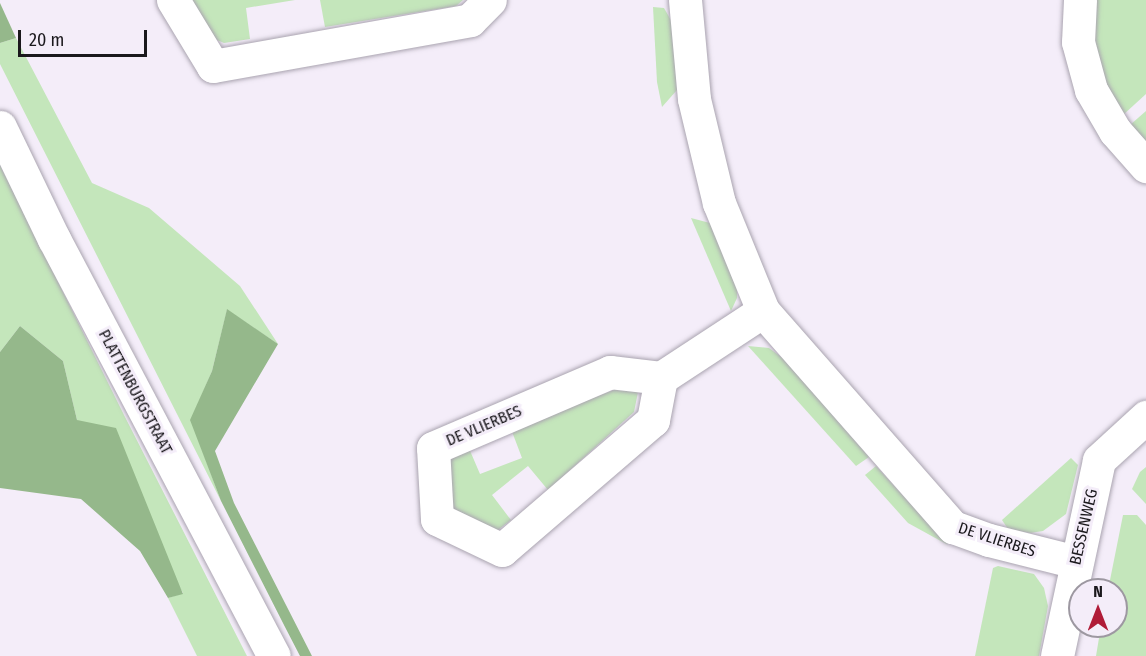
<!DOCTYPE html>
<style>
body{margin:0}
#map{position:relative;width:1146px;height:656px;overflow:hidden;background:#f4edf9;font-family:"Fira Sans Condensed",sans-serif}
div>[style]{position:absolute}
.green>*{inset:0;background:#c4e6bb}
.forest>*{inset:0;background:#95b88b}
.roads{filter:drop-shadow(0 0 2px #aaa4b0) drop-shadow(0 0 2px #aaa4b0)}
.minor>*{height:33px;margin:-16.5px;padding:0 16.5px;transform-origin:16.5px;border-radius:16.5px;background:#fff}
.tertiary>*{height:33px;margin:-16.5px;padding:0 16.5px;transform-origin:16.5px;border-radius:16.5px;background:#fff}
span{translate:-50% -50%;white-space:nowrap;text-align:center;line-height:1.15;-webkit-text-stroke:6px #f4edf9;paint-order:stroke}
.street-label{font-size:16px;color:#1a181c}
.north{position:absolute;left:1068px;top:578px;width:60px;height:60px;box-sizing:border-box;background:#f4edf9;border:2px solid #9d98a1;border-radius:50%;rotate:0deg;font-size:16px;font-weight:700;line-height:24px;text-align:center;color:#1a181c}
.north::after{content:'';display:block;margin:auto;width:21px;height:27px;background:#b01c38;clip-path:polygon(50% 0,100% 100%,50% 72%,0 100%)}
.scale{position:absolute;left:18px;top:30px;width:129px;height:27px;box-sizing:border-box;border:3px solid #1a181c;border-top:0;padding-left:8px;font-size:18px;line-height:21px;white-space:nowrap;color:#1a181c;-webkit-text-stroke:4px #f4edf9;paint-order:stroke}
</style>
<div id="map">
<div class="green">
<div style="clip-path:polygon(189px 0,295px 0,246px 8px,250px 39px,224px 43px,210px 37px)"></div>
<div style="clip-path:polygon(320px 0,463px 0,456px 6px,325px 27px)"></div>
<div style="clip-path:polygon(1093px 0,1146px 0,1146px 94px,1123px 115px,1106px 86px,1095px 55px)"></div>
<div style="clip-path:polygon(653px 7px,664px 8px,672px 22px,677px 90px,662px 107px,657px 82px)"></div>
<div style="clip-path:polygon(16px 38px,92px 183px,149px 208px,240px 286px,278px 344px,227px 310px,212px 371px,191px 420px,221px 501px,0 64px,0 43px)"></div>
<div style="clip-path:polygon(1146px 111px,1146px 142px,1130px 125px)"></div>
<div style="clip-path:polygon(0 165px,125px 417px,247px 656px,197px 656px,168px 598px,183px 593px,77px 420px,63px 361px,20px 326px,0 352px)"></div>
<div style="clip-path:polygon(691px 218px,710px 223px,737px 282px,737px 298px,731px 311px)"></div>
<div style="clip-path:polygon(748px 346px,769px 348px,784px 359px,869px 457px,856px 466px)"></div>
<div style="clip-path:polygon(619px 388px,638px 392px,634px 412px,548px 490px,528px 466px,492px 495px,511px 520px,494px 533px,453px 510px,448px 454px,468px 446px,480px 474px,522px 458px,511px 429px)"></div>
<div style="clip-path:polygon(1071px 458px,1078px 465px,1066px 514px,1043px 531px,1030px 533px,1008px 529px,1002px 520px)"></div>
<div style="clip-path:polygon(876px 466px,948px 545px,908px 523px,865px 475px)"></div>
<div style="clip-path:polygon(1146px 467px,1146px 504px,1132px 489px,1140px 472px)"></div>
<div style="clip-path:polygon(1123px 515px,1137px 515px,1146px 525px,1146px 656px,1096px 656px,1101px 626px,1116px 626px,1116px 590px,1108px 590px)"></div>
<div style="clip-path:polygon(998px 566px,1034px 574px,1044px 588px,1048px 606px,1039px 656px,975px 656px,993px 568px)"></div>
</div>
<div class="forest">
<div style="clip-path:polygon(0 3px,16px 38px,0 43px)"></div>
<div style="clip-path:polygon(227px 309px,278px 344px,215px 451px,234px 503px,312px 656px,300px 656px,285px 627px,221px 501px,190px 420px,212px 371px)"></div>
<div style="clip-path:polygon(20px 326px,63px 361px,77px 420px,116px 428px,183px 594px,168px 598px,140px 551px,81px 499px,0 488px,0 352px)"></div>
</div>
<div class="roads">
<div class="minor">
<div style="left:173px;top:0;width:77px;rotate:58.8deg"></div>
<div style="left:213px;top:66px;width:261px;rotate:-10.1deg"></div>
<div style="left:470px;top:20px;width:28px;rotate:-45deg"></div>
<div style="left:685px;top:0;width:99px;rotate:84.8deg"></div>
<div style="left:694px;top:99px;width:107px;rotate:76.5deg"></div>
<div style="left:719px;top:203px;width:117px;rotate:67.8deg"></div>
<div style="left:763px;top:311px;width:288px;rotate:48.7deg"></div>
<div style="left:953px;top:527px;width:38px;rotate:20deg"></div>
<div style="left:989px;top:540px;width:90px;rotate:14.2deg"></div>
<div style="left:1080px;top:0;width:42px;rotate:92.7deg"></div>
<div style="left:1078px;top:42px;width:50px;rotate:74.8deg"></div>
<div style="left:1091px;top:90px;width:48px;rotate:59.7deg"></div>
<div style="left:1115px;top:131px;width:47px;rotate:48.5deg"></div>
<div style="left:610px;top:372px;width:51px;rotate:6.7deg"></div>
<div style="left:661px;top:378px;width:43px;rotate:100.8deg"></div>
<div style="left:653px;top:420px;width:199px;rotate:139.3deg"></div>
<div style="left:502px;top:550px;width:72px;rotate:-154.5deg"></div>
<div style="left:437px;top:519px;width:71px;rotate:-93.2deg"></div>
<div style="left:433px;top:448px;width:193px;rotate:-23.2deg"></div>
<div style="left:661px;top:378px;width:122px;rotate:-33.3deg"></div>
<div style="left:1057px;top:656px;width:200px;rotate:-77.9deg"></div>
<div style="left:1099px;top:460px;width:64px;rotate:-42.5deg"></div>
</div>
<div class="tertiary">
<div style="left:0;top:127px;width:124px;rotate:64.3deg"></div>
<div style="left:54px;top:239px;width:471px;rotate:62.2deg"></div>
</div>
</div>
<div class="street-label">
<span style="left:135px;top:392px;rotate:62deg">PLATTENBURGSTRAAT</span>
<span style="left:484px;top:426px;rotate:-23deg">DE VLIERBES</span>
<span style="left:1084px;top:527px;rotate:-77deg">BESSENWEG</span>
<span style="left:997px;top:540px;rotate:18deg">DE VLIERBES</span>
</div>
<div class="north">N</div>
<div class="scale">20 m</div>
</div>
